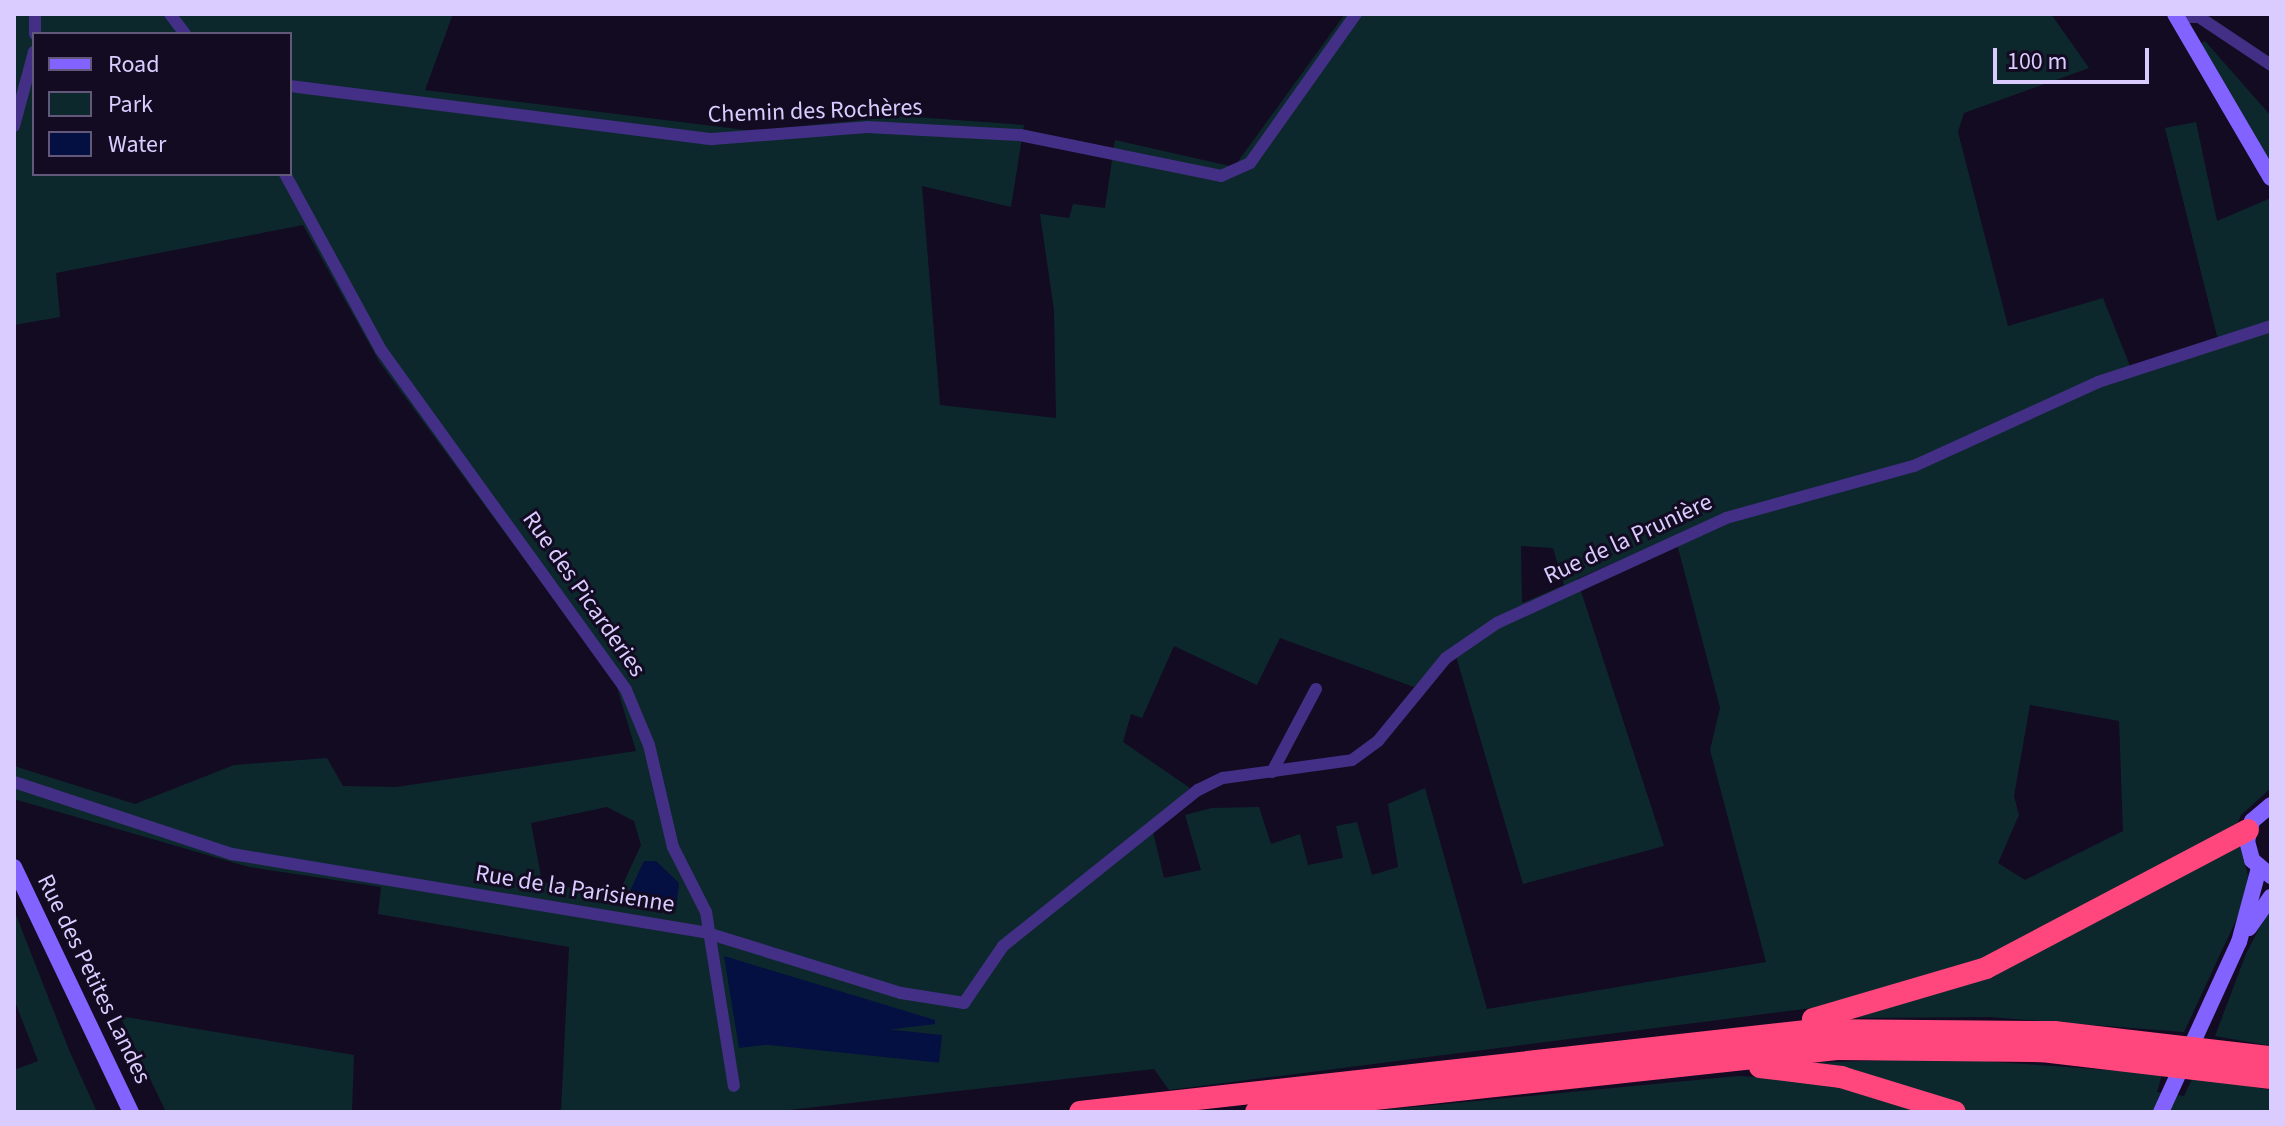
<!DOCTYPE html>
<meta charset="utf-8">
<style>
body{margin:0}
#map{position:relative;width:2285px;height:1126px;overflow:hidden;background:#130b22;font-family:"Source Sans 3",sans-serif}
div>[style]{position:absolute}
.green>*{inset:0;background:#0d282d}
.water>*{inset:0;background:#040f42;transform-origin:0 0}
.street>*{height:12px;margin:-6px;padding:0 6px;transform-origin:6px;border-radius:6px;background:#433086}
.secondary>*{height:16px;margin:-8px;padding:0 8px;transform-origin:8px;border-radius:8px;background:#8263ff}
.highway>*{height:22px;margin:-11px;padding:0 11px;transform-origin:11px;border-radius:11px;background:#ff477e}
span{translate:-50% -50%;white-space:nowrap;text-align:center;line-height:1.15;-webkit-text-stroke:6px #130b22;paint-order:stroke}
.street-label{font-size:24px;color:#dbccff}
.frame{position:absolute;inset:0;border:16px solid #dbccff;pointer-events:none}
.legend{position:absolute;left:32px;top:32px;width:260px;height:144px;box-sizing:border-box;background:#130b22;border:2px solid #63587a;margin:0;padding:10px 14px;list-style:none;font-size:24px;color:#dbccff}
.legend li{display:flex;align-items:center;gap:16px;height:40px}
.legend b{width:40px;border:2px solid #63587a}
.scale{position:absolute;left:1993px;top:48px;width:156px;height:36px;box-sizing:border-box;border:4px solid #dbccff;border-top:0;padding-left:10px;font-size:24px;line-height:28px;white-space:nowrap;color:#dbccff;-webkit-text-stroke:6px #130b22;paint-order:stroke}
</style>
<div id="map">
<div class="green">
<div style="clip-path:polygon(evenodd,14px 14px,453px 14px,425px 90px,753px 131px,902px 116px,1024px 125px,1011px 207px,922px 186px,940px 405px,1056px 418px,1054px 310px,1040px 214px,1069px 218px,1073px 204px,1105px 208px,1115px 140px,1234px 167px,1345px 14px,2051px 14px,2089px 68px,1964px 113px,1958px 132px,2008px 326px,2103px 298px,2130px 366px,2218px 340px,2165px 128px,2196px 122px,2217px 221px,2271px 198px,2271px 788px,2241px 815px,2235px 830px,2248px 875px,2244px 903px,2184px 1032px,1989px 1017px,1850px 1018px,1828px 1006px,1169px 1090px,1154px 1069px,771px 1112px,561px 1112px,569px 947px,378px 914px,381px 887px,249px 867px,14px 799px,14px 766px,135px 804px,234px 765px,327px 758px,343px 786px,396px 787px,636px 751px,616px 684px,380px 363px,303px 225px,56px 273px,60px 317px,14px 325px,14px 14px,34px 34px,290px 34px,290px 174px,34px 174px,34px 34px,14px 14px,1675px 536px,1720px 708px,1710px 750px,1766px 962px,1487px 1009px,1425px 788px,1388px 804px,1398px 867px,1372px 875px,1357px 822px,1336px 826px,1343px 858px,1308px 865px,1300px 834px,1271px 844px,1259px 807px,1212px 808px,1185px 815px,1201px 870px,1164px 878px,1151px 823px,1190px 788px,1123px 742px,1131px 714px,1142px 718px,1174px 646px,1257px 685px,1280px 638px,1414px 687px,1453px 646px,1523px 884px,1664px 846px,1577px 579px,1675px 536px,14px 14px,1521px 546px,1553px 548px,1564px 585px,1522px 603px,1521px 546px,14px 14px,2030px 705px,2119px 721px,2123px 831px,2025px 880px,1998px 863px,2019px 815px,2014px 796px,2030px 705px,14px 14px,607px 807px,634px 821px,641px 845px,617px 897px,542px 882px,531px 823px,607px 807px)"></div>
<div style="clip-path:polygon(2205px 41px,2271px 116px,2271px 164px,2196px 47px)"></div>
<div style="clip-path:polygon(2271px 905px,2271px 1046px,2215px 1036px,2246px 954px)"></div>
<div style="clip-path:polygon(14px 910px,69px 1050px,97px 1112px,14px 1112px,14px 1070px,38px 1061px,14px 999px)"></div>
<div style="clip-path:polygon(120px 1016px,354px 1055px,352px 1112px,166px 1112px)"></div>
<div style="clip-path:polygon(1941px 1058px,2162px 1074px,2157px 1092px,2184px 1096px,2193px 1077px,2271px 1090px,2271px 1112px,1360px 1112px,1738px 1076px,1804px 1079px,1810px 1063px)"></div>
</div>
<div class="water">
<div style="clip-path:polygon(644px 861px,656px 861px,679px 883px,676px 910px,629px 893px)"></div>
<div style="clip-path:polygon(724px 956px,935px 1020px,935px 1024px,739px 1048px)"></div>
<div style="left:942px;top:1035px;width:28px;height:201px;rotate:96deg"></div>
</div>
<div class="street">
<div style="left:35px;top:14px;width:20px;rotate:90deg"></div>
<div style="left:170px;top:14px;width:25px;rotate:53deg"></div>
<div style="left:2176px;top:17px;width:23px"></div>
<div style="left:2199px;top:17px;width:87px;rotate:33.7deg"></div>
<div style="left:290px;top:86px;width:425px;rotate:7.2deg"></div>
<div style="left:712px;top:139px;width:155px;rotate:-4.4deg"></div>
<div style="left:867px;top:127px;width:153px;rotate:3deg"></div>
<div style="left:1020px;top:135px;width:205px;rotate:11.5deg"></div>
<div style="left:1221px;top:176px;width:32px;rotate:-24deg"></div>
<div style="left:1250px;top:163px;width:183px;rotate:-54.6deg"></div>
<div style="left:14px;top:126px;width:77px;rotate:-74.9deg"></div>
<div style="left:285px;top:174px;width:200px;rotate:61.4deg"></div>
<div style="left:381px;top:350px;width:419px;rotate:54.2deg"></div>
<div style="left:626px;top:690px;width:60px;rotate:67.3deg"></div>
<div style="left:649px;top:745px;width:105px;rotate:76.8deg"></div>
<div style="left:673px;top:847px;width:73px;rotate:63.1deg"></div>
<div style="left:706px;top:912px;width:176px;rotate:80.9deg"></div>
<div style="left:1272px;top:772px;width:94px;rotate:-62.1deg"></div>
<div style="left:14px;top:782px;width:230px;rotate:18.3deg"></div>
<div style="left:232px;top:854px;width:478px;rotate:9.4deg"></div>
<div style="left:704px;top:932px;width:206px;rotate:17.2deg"></div>
<div style="left:901px;top:993px;width:64px;rotate:9deg"></div>
<div style="left:964px;top:1003px;width:69px;rotate:-55.6deg"></div>
<div style="left:1003px;top:946px;width:250px;rotate:-38.7deg"></div>
<div style="left:1198px;top:790px;width:28px;rotate:-26deg"></div>
<div style="left:1223px;top:778px;width:130px;rotate:-7.9deg"></div>
<div style="left:1352px;top:760px;width:32px;rotate:-36deg"></div>
<div style="left:1378px;top:741px;width:107px;rotate:-50.7deg"></div>
<div style="left:1446px;top:658px;width:62px;rotate:-34.5deg"></div>
<div style="left:1497px;top:623px;width:252px;rotate:-24.6deg"></div>
<div style="left:1726px;top:518px;width:195px;rotate:-15.5deg"></div>
<div style="left:1914px;top:466px;width:202px;rotate:-24.5deg"></div>
<div style="left:2098px;top:382px;width:182px;rotate:-17.9deg"></div>
</div>
<div class="secondary">
<div style="left:2175px;top:14px;width:190px;rotate:59.7deg"></div>
<div style="left:2271px;top:805px;width:25px;rotate:140deg"></div>
<div style="left:2252px;top:821px;width:21px;rotate:104deg"></div>
<div style="left:2247px;top:841px;width:20px;rotate:75deg"></div>
<div style="left:2252px;top:860px;width:25px;rotate:40deg"></div>
<div style="left:14px;top:867px;width:272px;rotate:64.5deg"></div>
<div style="left:2249px;top:928px;width:38px;rotate:-55deg"></div>
<div style="left:2161px;top:1112px;width:187px;rotate:-65.4deg"></div>
<div style="left:2239px;top:942px;width:77px;rotate:-74.9deg"></div>
</div>
<div class="highway">
<div style="left:1813px;top:1019px;width:180px;rotate:-16.4deg"></div>
<div style="left:1986px;top:968px;width:296px;rotate:-27.8deg"></div>
<div style="left:1760px;top:1067px;width:82px;rotate:7deg"></div>
<div style="left:1841px;top:1077px;width:119px;rotate:17.1deg"></div>
<div style="left:1080px;top:1112px;width:740px;rotate:-6.37deg"></div>
<div style="left:1815px;top:1030px;width:239px;rotate:0.5deg"></div>
<div style="left:2054px;top:1032px;width:218px;rotate:6.6deg"></div>
<div style="left:1256px;top:1112px;width:584px;rotate:-6.19deg"></div>
<div style="left:1837px;top:1049px;width:205px;rotate:0.6deg"></div>
<div style="left:2042px;top:1051px;width:231px;rotate:6.7deg"></div>
</div>
<div class="street-label">
<span style="left:815px;top:111px;rotate:-2deg">Chemin des Rochères</span>
<span style="left:1628px;top:539px;rotate:-25deg">Rue de la Prunière</span>
<span style="left:584px;top:594px;rotate:55deg">Rue des Picarderies</span>
<span style="left:575px;top:889px;rotate:9deg">Rue de la Parisienne</span>
<span style="left:94px;top:979px;rotate:64deg">Rue des Petites Landes</span>
</div>
<div class="frame"></div>
<ul class="legend">
<li><b style="height:10px;background:#8263ff"></b>Road</li>
<li><b style="height:22px;background:#0d282d"></b>Park</li>
<li><b style="height:22px;background:#040f42"></b>Water</li>
</ul>
<div class="scale">100 m</div>
</div>
